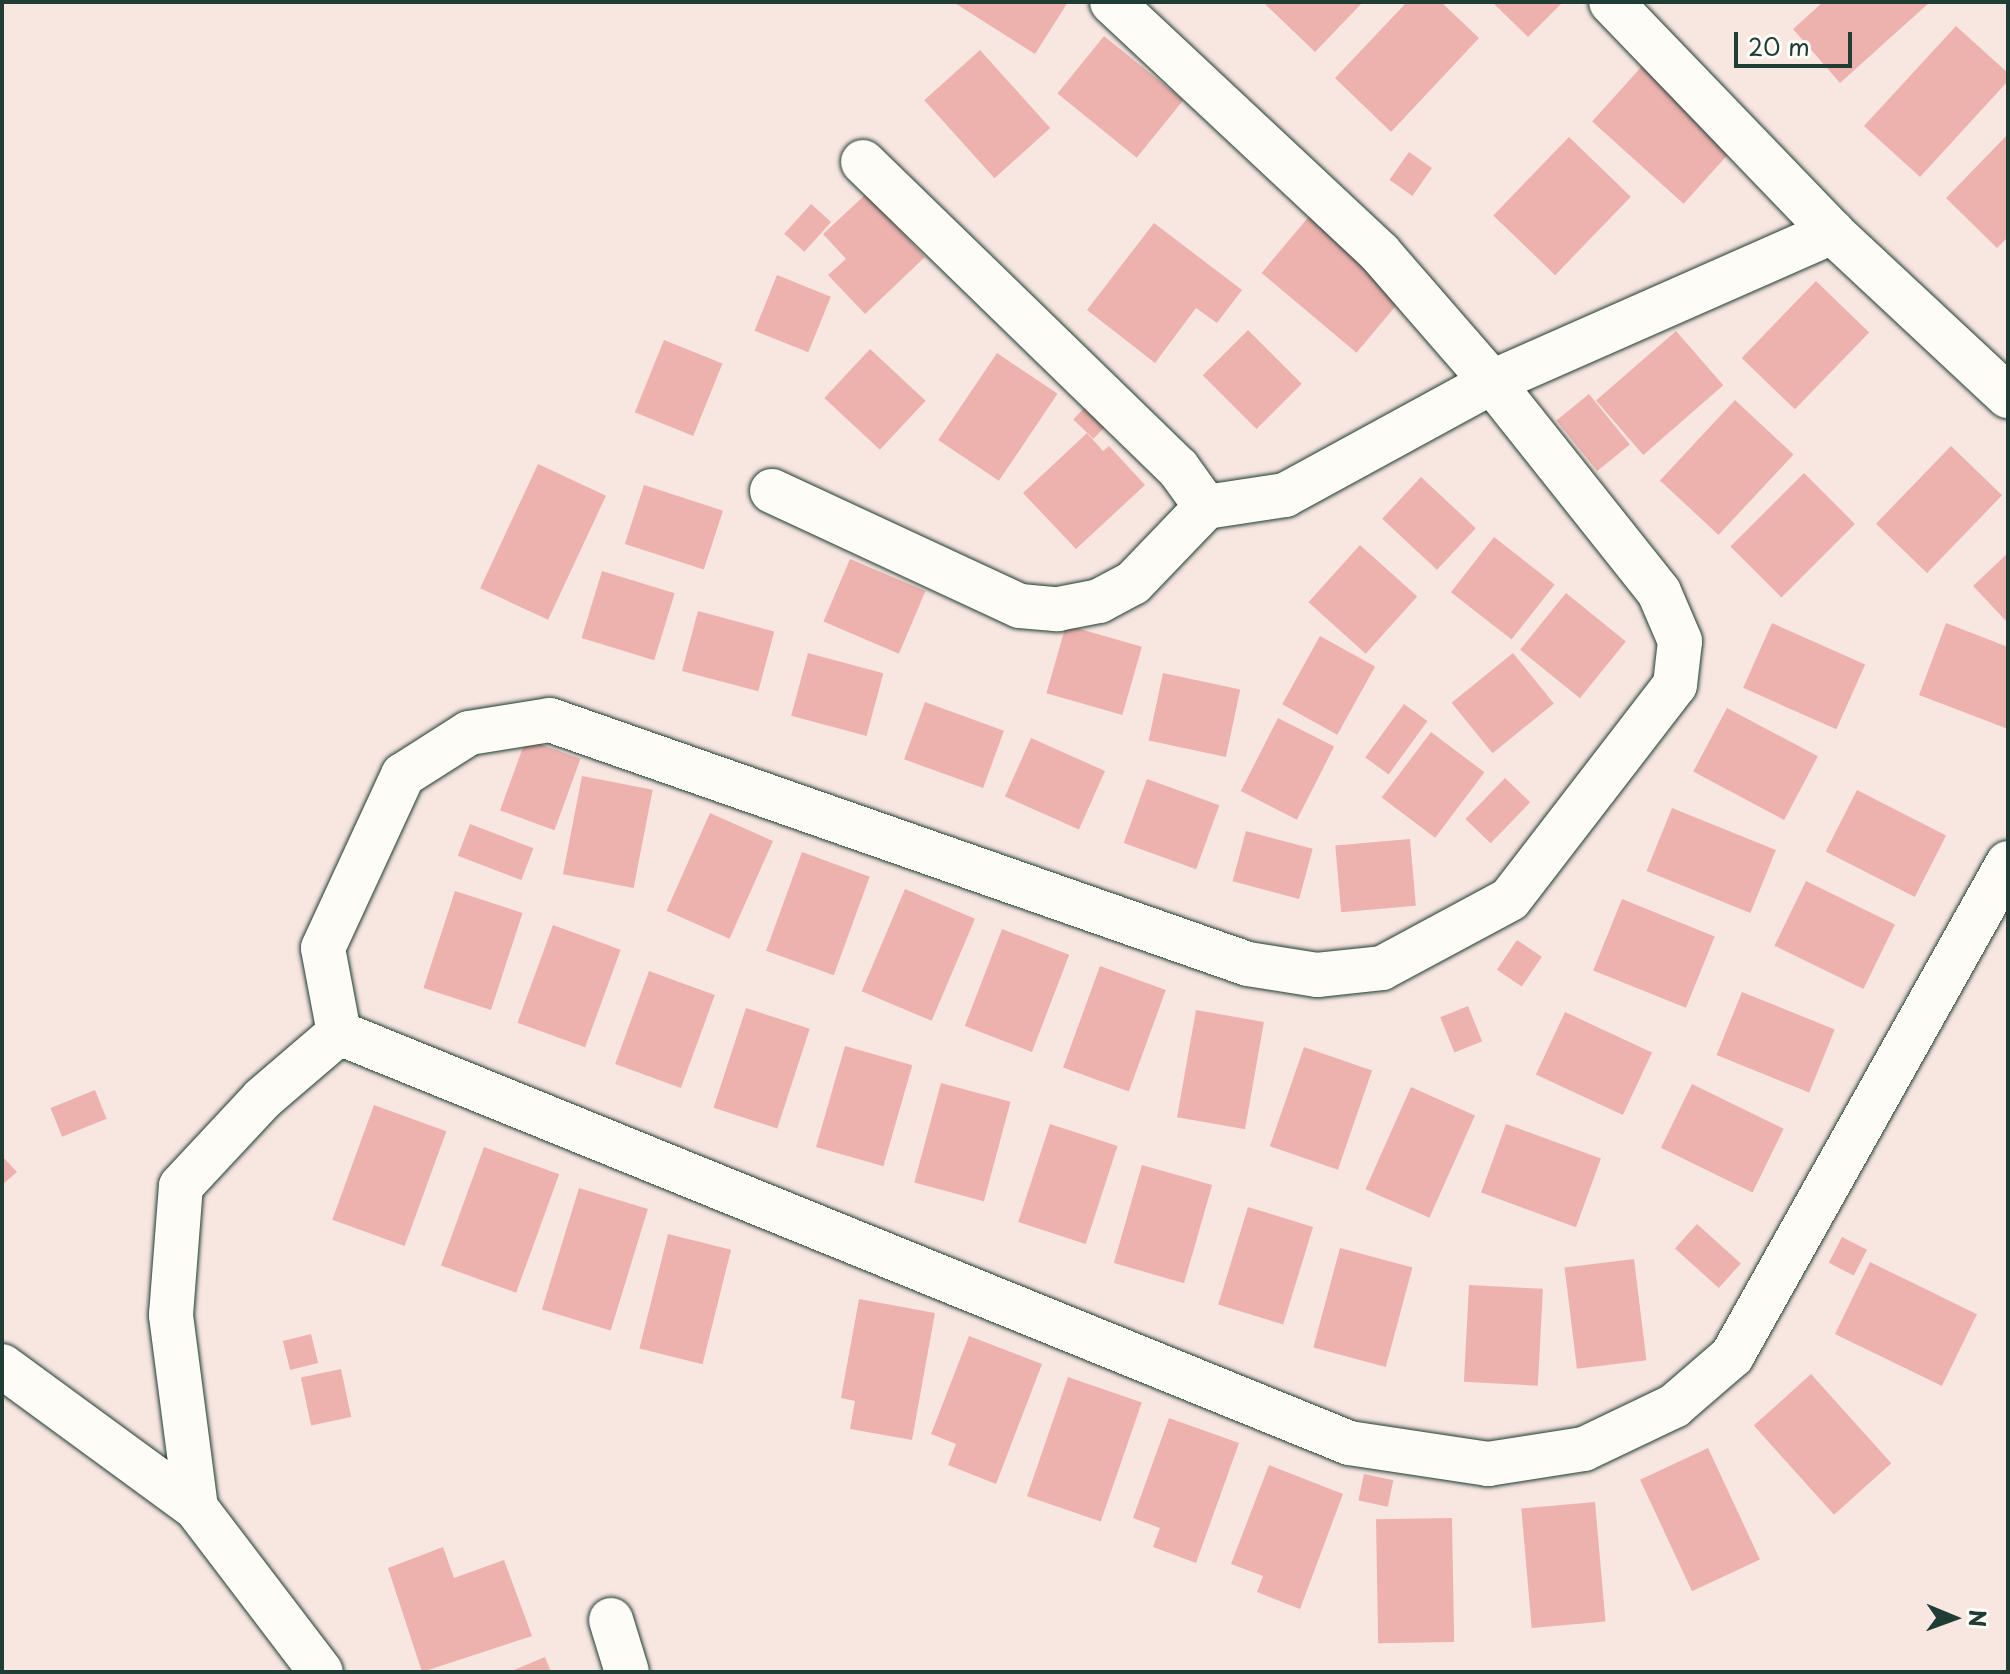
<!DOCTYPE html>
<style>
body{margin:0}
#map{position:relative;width:2010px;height:1674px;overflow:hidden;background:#f8e6e1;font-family:"Playpen Sans",sans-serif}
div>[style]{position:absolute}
.building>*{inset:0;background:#eeb2ae;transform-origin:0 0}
.roads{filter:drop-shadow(0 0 2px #1f3d34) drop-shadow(0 0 2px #1f3d34)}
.minor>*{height:44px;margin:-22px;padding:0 22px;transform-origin:22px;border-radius:22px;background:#fdfcf7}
span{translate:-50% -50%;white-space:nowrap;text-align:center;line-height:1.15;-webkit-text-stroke:6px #fdfcf7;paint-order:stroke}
.frame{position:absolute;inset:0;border:4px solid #1f3d34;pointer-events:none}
.north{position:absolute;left:1914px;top:1578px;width:80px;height:80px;-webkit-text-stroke:6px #fdfcf7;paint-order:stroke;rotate:91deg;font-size:22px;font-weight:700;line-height:32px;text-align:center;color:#1f3d34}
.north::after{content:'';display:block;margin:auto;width:28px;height:36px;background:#1f3d34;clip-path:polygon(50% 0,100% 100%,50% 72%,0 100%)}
.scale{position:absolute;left:1734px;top:32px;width:118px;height:36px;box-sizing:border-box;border:4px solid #1f3d34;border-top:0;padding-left:10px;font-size:24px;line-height:28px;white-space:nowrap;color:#1f3d34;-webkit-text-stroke:6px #fdfcf7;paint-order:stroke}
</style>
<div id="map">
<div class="building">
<div style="clip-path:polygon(953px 2px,1068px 2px,1035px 54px)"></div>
<div style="clip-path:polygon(1263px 2px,1363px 2px,1315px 52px)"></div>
<div style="clip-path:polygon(1407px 2px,1441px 2px,1479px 38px,1391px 132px,1335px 78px)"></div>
<div style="clip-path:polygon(1492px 2px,1563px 2px,1528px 37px)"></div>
<div style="clip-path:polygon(1823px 2px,1930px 2px,1840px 83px,1793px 29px)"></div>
<div style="clip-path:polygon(1956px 26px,2008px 73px,2008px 81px,1920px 177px,1864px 126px)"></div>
<div style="left:1104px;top:36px;width:102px;height:74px;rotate:39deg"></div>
<div style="left:980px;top:50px;width:105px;height:75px;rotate:48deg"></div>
<div style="left:1643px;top:65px;width:123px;height:76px;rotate:42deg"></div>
<div style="clip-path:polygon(2008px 134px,2008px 237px,1997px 248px,1946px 198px)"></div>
<div style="left:1569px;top:137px;width:86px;height:109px;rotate:44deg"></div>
<div style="left:1409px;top:152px;width:28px;height:34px;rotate:35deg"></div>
<div style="clip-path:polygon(866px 194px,925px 257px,865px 314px,828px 275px,846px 259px,823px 234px)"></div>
<div style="left:811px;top:204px;width:27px;height:40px;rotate:42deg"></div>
<div style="left:1311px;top:214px;width:124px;height:77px;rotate:40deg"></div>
<div style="clip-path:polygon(1154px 223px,1242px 290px,1217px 323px,1196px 308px,1155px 363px,1087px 310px)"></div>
<div style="left:777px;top:275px;width:58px;height:60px;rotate:22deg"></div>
<div style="left:1816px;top:281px;width:74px;height:107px;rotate:44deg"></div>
<div style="left:1248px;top:330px;width:76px;height:64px;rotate:45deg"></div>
<div style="left:1676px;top:331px;width:72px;height:106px;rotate:49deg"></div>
<div style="left:664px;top:340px;width:63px;height:78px;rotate:22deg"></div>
<div style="left:870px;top:349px;width:76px;height:67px;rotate:43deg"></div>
<div style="left:997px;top:353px;width:73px;height:105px;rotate:34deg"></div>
<div style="left:1589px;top:394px;width:65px;height:42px;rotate:51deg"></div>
<div style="left:1092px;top:400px;width:28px;height:27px;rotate:44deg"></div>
<div style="left:1735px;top:400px;width:80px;height:110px;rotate:43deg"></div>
<div style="clip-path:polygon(1087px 433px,1103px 451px,1109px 446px,1145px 485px,1076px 549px,1023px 493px)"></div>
<div style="left:1951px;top:446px;width:71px;height:108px;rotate:44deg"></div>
<div style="left:538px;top:464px;width:75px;height:137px;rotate:25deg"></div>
<div style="left:1804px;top:473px;width:72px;height:104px;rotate:45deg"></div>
<div style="left:1421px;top:477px;width:75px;height:57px;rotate:43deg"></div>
<div style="left:644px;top:485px;width:83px;height:62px;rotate:18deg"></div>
<div style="left:1494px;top:537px;width:77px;height:70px;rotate:38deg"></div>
<div style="left:1360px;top:545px;width:77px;height:77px;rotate:42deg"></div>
<div style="clip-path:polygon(2008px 553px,2008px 623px,1973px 586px)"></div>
<div style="left:850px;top:559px;width:82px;height:68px;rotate:23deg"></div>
<div style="left:602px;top:571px;width:76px;height:70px;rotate:17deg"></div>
<div style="left:1566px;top:593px;width:77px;height:73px;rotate:39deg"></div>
<div style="left:698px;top:611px;width:79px;height:62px;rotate:15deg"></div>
<div style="left:1772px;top:623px;width:102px;height:71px;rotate:24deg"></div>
<div style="clip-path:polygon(1946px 623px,2008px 647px,2008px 729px,1919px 695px)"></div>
<div style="left:1066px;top:625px;width:79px;height:71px;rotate:16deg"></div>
<div style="left:1320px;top:636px;width:63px;height:78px;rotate:29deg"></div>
<div style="left:808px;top:653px;width:78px;height:65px;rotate:15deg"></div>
<div style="left:1513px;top:653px;width:65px;height:79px;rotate:51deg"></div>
<div style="left:1163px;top:673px;width:79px;height:69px;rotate:12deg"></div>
<div style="left:925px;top:702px;width:84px;height:61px;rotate:20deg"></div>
<div style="left:1404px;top:704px;width:29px;height:66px;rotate:36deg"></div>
<div style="left:1727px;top:708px;width:103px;height:72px;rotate:28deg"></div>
<div style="left:1278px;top:718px;width:63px;height:82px;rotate:27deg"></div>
<div style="left:1431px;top:732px;width:67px;height:82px;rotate:37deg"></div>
<div style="left:1031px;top:738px;width:81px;height:64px;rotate:24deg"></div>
<div style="left:526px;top:739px;width:58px;height:76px;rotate:20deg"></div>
<div style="left:582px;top:776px;width:72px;height:100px;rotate:11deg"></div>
<div style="left:1505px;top:778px;width:35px;height:57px;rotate:44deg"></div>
<div style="left:1147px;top:779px;width:77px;height:68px;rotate:20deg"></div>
<div style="left:1857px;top:790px;width:100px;height:69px;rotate:27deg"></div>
<div style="left:1672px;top:808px;width:112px;height:68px;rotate:22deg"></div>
<div style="left:710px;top:813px;width:69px;height:107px;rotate:24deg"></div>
<div style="left:470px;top:824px;width:68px;height:34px;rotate:21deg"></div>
<div style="left:1246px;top:831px;width:69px;height:52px;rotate:15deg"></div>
<div style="left:1410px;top:839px;width:67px;height:75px;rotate:85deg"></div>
<div style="left:802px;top:852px;width:72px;height:105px;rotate:20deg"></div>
<div style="left:1806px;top:881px;width:99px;height:72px;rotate:26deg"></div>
<div style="left:905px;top:889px;width:76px;height:111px;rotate:23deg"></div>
<div style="left:455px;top:891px;width:71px;height:102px;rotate:18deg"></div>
<div style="left:1622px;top:899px;width:100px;height:77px;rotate:22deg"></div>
<div style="left:553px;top:925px;width:72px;height:104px;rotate:20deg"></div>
<div style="left:1002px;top:929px;width:72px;height:104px;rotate:21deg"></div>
<div style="left:1517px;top:940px;width:30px;height:36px;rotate:34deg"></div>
<div style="left:1100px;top:966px;width:70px;height:108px;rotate:20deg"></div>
<div style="left:649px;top:971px;width:70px;height:99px;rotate:20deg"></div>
<div style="left:1742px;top:992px;width:100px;height:68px;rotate:22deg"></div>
<div style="left:1468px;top:1006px;width:38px;height:30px;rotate:68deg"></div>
<div style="left:746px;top:1008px;width:67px;height:105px;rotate:18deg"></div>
<div style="left:1196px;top:1010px;width:69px;height:109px;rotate:10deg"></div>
<div style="left:1565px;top:1012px;width:96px;height:69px;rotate:25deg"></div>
<div style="left:845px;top:1046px;width:70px;height:105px;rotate:16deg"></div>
<div style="left:1304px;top:1047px;width:72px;height:105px;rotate:19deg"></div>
<div style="left:941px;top:1083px;width:72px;height:103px;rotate:15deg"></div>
<div style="left:1692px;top:1084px;width:102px;height:71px;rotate:26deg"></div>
<div style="left:1411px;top:1087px;width:70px;height:112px;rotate:24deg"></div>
<div style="left:95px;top:1090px;width:31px;height:48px;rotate:68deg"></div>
<div style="left:374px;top:1105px;width:77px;height:122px;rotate:20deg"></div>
<div style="left:1050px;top:1124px;width:71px;height:103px;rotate:18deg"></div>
<div style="left:1506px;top:1124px;width:101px;height:73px;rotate:20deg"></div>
<div style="left:484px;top:1147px;width:80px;height:126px;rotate:20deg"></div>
<div style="clip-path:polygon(2px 1156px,17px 1172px,2px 1185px)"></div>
<div style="left:1142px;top:1165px;width:73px;height:102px;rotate:16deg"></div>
<div style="left:579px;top:1188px;width:72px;height:127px;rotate:17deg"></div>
<div style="left:1248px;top:1207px;width:68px;height:102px;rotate:17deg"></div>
<div style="left:1697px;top:1224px;width:59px;height:33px;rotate:42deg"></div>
<div style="left:668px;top:1234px;width:65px;height:118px;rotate:14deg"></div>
<div style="left:1842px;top:1237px;width:28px;height:29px;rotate:27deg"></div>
<div style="left:1340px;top:1248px;width:75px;height:103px;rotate:15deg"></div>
<div style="left:1634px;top:1259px;width:102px;height:70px;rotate:83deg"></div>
<div style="left:1870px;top:1262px;width:119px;height:80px;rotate:26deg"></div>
<div style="left:1469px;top:1285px;width:74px;height:97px;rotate:3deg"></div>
<div style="clip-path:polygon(859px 1299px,935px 1313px,912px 1440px,850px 1429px,855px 1401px,841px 1398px)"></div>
<div style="left:311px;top:1334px;width:30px;height:29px;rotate:76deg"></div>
<div style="clip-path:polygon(969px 1336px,1042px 1364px,996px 1484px,948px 1465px,956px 1444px,931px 1434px)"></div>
<div style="left:341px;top:1369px;width:49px;height:41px;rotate:78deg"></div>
<div style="left:1811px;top:1374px;width:120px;height:77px;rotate:48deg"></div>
<div style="left:1068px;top:1377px;width:78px;height:126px;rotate:19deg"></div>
<div style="clip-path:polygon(1169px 1418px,1239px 1443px,1196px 1563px,1153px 1547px,1160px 1528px,1133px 1518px)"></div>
<div style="left:1708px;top:1448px;width:123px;height:75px;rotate:65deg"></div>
<div style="clip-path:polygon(1269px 1465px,1343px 1494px,1300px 1609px,1257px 1592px,1263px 1576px,1231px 1564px)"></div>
<div style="left:1364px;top:1474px;width:30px;height:27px;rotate:12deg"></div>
<div style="left:1595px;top:1502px;width:120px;height:74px;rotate:85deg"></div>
<div style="left:1452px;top:1518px;width:124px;height:76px;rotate:89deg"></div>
<div style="clip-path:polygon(443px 1547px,454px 1578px,504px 1560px,532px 1636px,422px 1672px,388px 1568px)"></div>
<div style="clip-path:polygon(545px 1657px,551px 1672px,509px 1672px)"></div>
</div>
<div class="roads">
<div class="minor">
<div style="left:1611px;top:2px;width:319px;rotate:46.1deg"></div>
<div style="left:1832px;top:232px;width:241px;rotate:43deg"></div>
<div style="left:863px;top:162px;width:439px;rotate:44.2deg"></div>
<div style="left:1178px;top:468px;width:48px;rotate:54.3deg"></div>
<div style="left:1206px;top:507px;width:80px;rotate:-8.6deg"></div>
<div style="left:1285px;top:495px;width:236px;rotate:-28.6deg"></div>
<div style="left:1492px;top:382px;width:372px;rotate:-23.8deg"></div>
<div style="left:772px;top:491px;width:273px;rotate:24.9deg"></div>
<div style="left:1020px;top:606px;width:38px;rotate:5deg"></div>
<div style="left:1058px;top:609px;width:42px;rotate:-11deg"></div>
<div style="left:1099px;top:601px;width:38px;rotate:-28deg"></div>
<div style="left:1133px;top:583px;width:105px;rotate:-46.2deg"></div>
<div style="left:339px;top:1033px;width:86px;rotate:-100.7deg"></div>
<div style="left:323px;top:948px;width:191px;rotate:-65.2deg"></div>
<div style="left:403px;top:775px;width:78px;rotate:-32.5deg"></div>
<div style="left:469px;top:733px;width:82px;rotate:-9.1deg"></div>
<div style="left:550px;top:720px;width:739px;rotate:19.27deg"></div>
<div style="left:1248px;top:964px;width:70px;rotate:9.1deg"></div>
<div style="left:1317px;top:975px;width:65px;rotate:-6.1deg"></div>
<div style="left:1382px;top:968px;width:145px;rotate:-28.3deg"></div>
<div style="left:1510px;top:899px;width:270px;rotate:-52.4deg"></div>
<div style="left:1675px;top:685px;width:44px;rotate:-83.5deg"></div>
<div style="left:1680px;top:641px;width:53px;rotate:-113.2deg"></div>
<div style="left:1659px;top:592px;width:268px;rotate:-128.5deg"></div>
<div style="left:1492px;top:382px;width:171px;rotate:-131deg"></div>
<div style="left:1380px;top:253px;width:367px;rotate:-136.9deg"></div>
<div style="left:2px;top:1366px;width:240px;rotate:36.2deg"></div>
<div style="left:196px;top:1508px;width:206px;rotate:52.7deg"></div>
<div style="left:196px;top:1508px;width:195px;rotate:-97.4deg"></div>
<div style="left:171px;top:1315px;width:129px;rotate:-85.6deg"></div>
<div style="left:181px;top:1186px;width:119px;rotate:-47deg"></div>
<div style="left:262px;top:1099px;width:101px;rotate:-40.6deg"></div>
<div style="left:339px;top:1033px;width:1090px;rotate:22.09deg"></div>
<div style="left:1349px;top:1443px;width:141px;rotate:8.6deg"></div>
<div style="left:1488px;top:1464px;width:97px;rotate:-8.9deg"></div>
<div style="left:1584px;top:1449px;width:100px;rotate:-25.5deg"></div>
<div style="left:1674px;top:1406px;width:77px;rotate:-40.8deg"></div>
<div style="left:1732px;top:1356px;width:565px;rotate:-60.76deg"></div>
<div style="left:611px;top:1620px;width:54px;rotate:72.9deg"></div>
</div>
</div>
<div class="frame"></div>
<div class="north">N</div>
<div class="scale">20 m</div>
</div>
